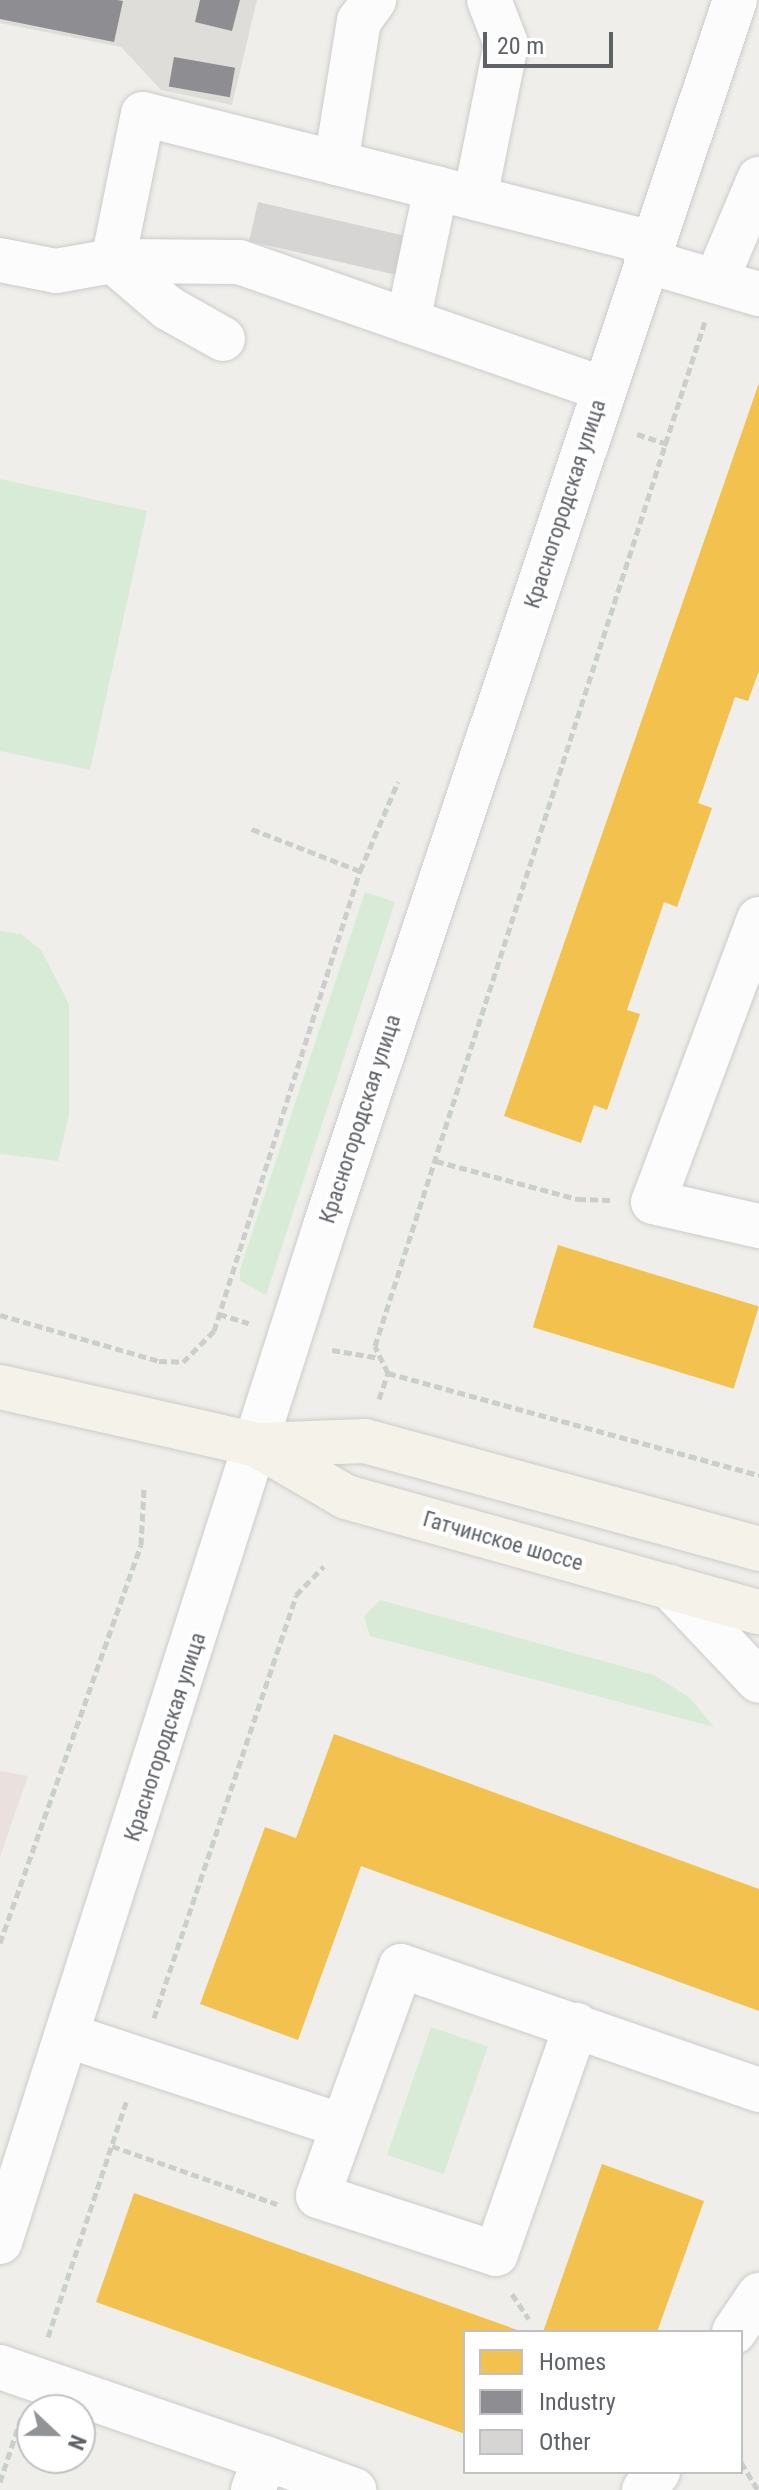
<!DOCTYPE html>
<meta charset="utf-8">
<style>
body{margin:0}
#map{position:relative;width:759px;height:2490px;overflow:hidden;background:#efeeea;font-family:"Roboto Condensed",sans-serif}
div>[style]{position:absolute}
.industrial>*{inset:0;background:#dfddda}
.medical>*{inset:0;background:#eae0de}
.green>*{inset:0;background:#d8ebd6;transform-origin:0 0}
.homes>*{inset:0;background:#f2c14e;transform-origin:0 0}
.industry>*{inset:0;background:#8d8d92;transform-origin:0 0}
.building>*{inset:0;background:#d6d5d3;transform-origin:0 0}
.path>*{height:5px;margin-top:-2.5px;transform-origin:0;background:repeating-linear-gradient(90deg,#cacfcc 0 8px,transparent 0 12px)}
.roads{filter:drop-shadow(0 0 2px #cbcccc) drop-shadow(0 0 2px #cbcccc)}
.minor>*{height:44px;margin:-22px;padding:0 22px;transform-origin:22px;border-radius:22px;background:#fdfcfc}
.major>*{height:44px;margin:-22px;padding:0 22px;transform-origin:22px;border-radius:22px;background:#f4f2e9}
span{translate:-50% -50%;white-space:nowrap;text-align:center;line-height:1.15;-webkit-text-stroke:8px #fff;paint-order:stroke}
.street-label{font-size:22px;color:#5f6368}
.legend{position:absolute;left:463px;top:2330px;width:280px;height:144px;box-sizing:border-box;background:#fff;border:2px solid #bfc1c3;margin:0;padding:10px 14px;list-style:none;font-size:24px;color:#5f6368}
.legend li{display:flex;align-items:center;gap:16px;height:40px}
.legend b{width:40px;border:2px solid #bfc1c3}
.north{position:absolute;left:16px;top:2394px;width:80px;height:80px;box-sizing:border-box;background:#fff;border:2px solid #bfc1c3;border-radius:50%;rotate:112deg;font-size:22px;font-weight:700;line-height:32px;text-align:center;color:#5f6368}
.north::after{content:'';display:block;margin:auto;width:28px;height:36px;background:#919496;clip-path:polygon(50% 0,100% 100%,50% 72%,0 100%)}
.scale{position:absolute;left:483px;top:32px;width:130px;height:36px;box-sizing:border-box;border:4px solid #5f6368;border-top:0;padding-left:10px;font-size:24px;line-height:28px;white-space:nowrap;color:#5f6368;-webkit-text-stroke:6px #fff;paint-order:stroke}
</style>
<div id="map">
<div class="industrial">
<div style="clip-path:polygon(0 0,257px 0,232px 105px,161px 90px,121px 47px,0 23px)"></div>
</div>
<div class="medical">
<div style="clip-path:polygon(0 1771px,28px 1776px,0 1857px)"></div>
</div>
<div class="green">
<div style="clip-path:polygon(0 479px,147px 511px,90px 770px,0 751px)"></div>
<div style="clip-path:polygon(365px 892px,395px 902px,266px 1295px,240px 1281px,240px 1269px)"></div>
<div style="clip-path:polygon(0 931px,21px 934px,41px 950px,69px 1004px,69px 1115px,58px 1161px,0 1154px)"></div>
<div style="clip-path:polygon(380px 1600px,654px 1675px,690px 1698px,714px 1727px,370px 1636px,364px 1616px)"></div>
<div style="left:431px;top:2027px;width:60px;height:135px;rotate:19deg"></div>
</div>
<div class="homes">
<div style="clip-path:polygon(759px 383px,759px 671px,748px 701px,735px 697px,698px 803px,712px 808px,677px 907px,664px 902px,627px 1010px,640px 1014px,607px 1110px,594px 1105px,581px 1143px,504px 1116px)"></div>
<div style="left:558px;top:1245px;width:210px;height:86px;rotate:17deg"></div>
<div style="clip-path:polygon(334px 1734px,759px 1889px,759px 2011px,361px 1866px,298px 2040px,200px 2004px,265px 1827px,296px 1838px)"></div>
<div style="clip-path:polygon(602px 2164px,704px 2201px,657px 2332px,543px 2332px)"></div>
<div style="clip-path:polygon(134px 2193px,523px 2332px,465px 2332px,465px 2434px,96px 2302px)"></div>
</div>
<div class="industry">
<div style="clip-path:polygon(0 0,117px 0,123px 1px,114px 42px,0 19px)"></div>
<div style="clip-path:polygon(200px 0,240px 0,232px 31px,195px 22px)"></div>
<div style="left:174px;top:57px;width:62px;height:30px;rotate:10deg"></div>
</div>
<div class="building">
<div style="left:258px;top:202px;width:158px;height:40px;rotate:13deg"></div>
</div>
<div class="path">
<div style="left:637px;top:434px;width:35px;rotate:18deg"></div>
<div style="left:360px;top:871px;width:97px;rotate:-66.9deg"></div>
<div style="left:436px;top:1161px;width:147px;rotate:15deg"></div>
<div style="left:578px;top:1199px;width:32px;rotate:2deg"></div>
<div style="left:219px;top:1314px;width:31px;rotate:17deg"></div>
<div style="left:0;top:1315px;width:166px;rotate:16.1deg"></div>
<div style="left:159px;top:1361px;width:24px;rotate:2deg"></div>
<div style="left:183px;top:1362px;width:44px;rotate:-45deg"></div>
<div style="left:214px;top:1331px;width:483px;rotate:-72.4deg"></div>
<div style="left:360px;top:871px;width:119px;rotate:-158.8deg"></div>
<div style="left:332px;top:1350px;width:49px;rotate:9.5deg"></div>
<div style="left:388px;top:1373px;width:385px;rotate:15.4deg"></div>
<div style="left:379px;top:1399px;width:28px;rotate:-71deg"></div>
<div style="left:388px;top:1373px;width:30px;rotate:-116deg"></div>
<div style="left:375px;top:1346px;width:1077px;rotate:-72.15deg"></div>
<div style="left:0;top:1943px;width:422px;rotate:-70.5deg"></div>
<div style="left:141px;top:1545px;width:57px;rotate:-87deg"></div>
<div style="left:154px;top:2018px;width:446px;rotate:-71.4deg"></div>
<div style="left:296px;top:1595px;width:40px;rotate:-46deg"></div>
<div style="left:112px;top:2146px;width:175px;rotate:19.4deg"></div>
<div style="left:512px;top:2294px;width:30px;rotate:56deg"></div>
<div style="left:48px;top:2337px;width:250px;rotate:-71.6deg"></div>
<div style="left:741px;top:2462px;width:33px;rotate:59deg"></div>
<div style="left:0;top:2482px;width:67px;rotate:-71.8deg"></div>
</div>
<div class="roads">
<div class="minor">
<div style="left:336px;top:163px;width:144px;rotate:-80.8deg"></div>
<div style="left:359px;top:21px;width:26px;rotate:-54deg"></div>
<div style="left:475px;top:198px;width:157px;rotate:-78.6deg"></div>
<div style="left:506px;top:44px;width:47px;rotate:-111.1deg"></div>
<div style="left:0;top:260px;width:57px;rotate:11.1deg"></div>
<div style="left:56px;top:271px;width:58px;rotate:-10deg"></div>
<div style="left:113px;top:261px;width:126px;rotate:0.5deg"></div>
<div style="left:239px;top:262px;width:386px;rotate:19.2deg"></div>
<div style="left:113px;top:261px;width:150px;rotate:-78.5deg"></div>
<div style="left:143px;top:114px;width:525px;rotate:14.22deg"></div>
<div style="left:113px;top:261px;width:72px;rotate:40.5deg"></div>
<div style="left:168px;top:308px;width:63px;rotate:29.4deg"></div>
<div style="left:646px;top:261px;width:118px;rotate:16.3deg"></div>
<div style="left:716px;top:281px;width:111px;rotate:-67.1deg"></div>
<div style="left:408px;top:321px;width:136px;rotate:-78.1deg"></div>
<div style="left:759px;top:919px;width:302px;rotate:110.5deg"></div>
<div style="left:653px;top:1202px;width:109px;rotate:12.8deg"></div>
<div style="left:670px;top:1587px;width:129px;rotate:46.6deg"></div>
<div style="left:69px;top:2036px;width:288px;rotate:18.2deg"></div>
<div style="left:343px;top:2126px;width:170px;rotate:-70.1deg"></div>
<div style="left:401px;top:1966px;width:379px;rotate:19.1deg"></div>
<div style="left:343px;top:2126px;width:74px;rotate:109.7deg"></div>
<div style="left:318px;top:2196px;width:187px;rotate:18deg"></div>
<div style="left:496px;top:2254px;width:243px;rotate:-70.7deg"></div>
<div style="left:0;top:2242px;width:1067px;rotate:-72.26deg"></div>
<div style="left:325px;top:1226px;width:1293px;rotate:-71.51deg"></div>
<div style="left:734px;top:2332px;width:45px;rotate:-56deg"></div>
<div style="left:0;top:2367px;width:280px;rotate:19deg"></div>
<div style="left:253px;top:2490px;width:34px;rotate:-69deg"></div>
<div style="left:265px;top:2458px;width:95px;rotate:19.8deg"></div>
<div style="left:644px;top:2490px;width:23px;rotate:-52deg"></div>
</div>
<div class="major">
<div style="left:0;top:1387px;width:263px;rotate:12.7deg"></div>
<div style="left:257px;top:1445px;width:108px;rotate:-2.1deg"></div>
<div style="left:365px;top:1441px;width:409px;rotate:15.3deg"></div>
<div style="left:257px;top:1445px;width:103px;rotate:30.3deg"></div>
<div style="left:346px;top:1497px;width:429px;rotate:15.6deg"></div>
</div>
</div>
<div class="street-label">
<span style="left:565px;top:504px;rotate:-72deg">Красногородская улица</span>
<span style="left:360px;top:1119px;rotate:-72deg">Красногородская улица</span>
<span style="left:503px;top:1541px;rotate:16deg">Гатчинское шоссе</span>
<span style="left:165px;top:1737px;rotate:-72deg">Красногородская улица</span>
</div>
<ul class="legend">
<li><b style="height:22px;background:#f2c14e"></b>Homes</li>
<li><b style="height:22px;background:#8d8d92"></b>Industry</li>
<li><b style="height:22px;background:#d6d5d3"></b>Other</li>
</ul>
<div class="north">N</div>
<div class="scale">20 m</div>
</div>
